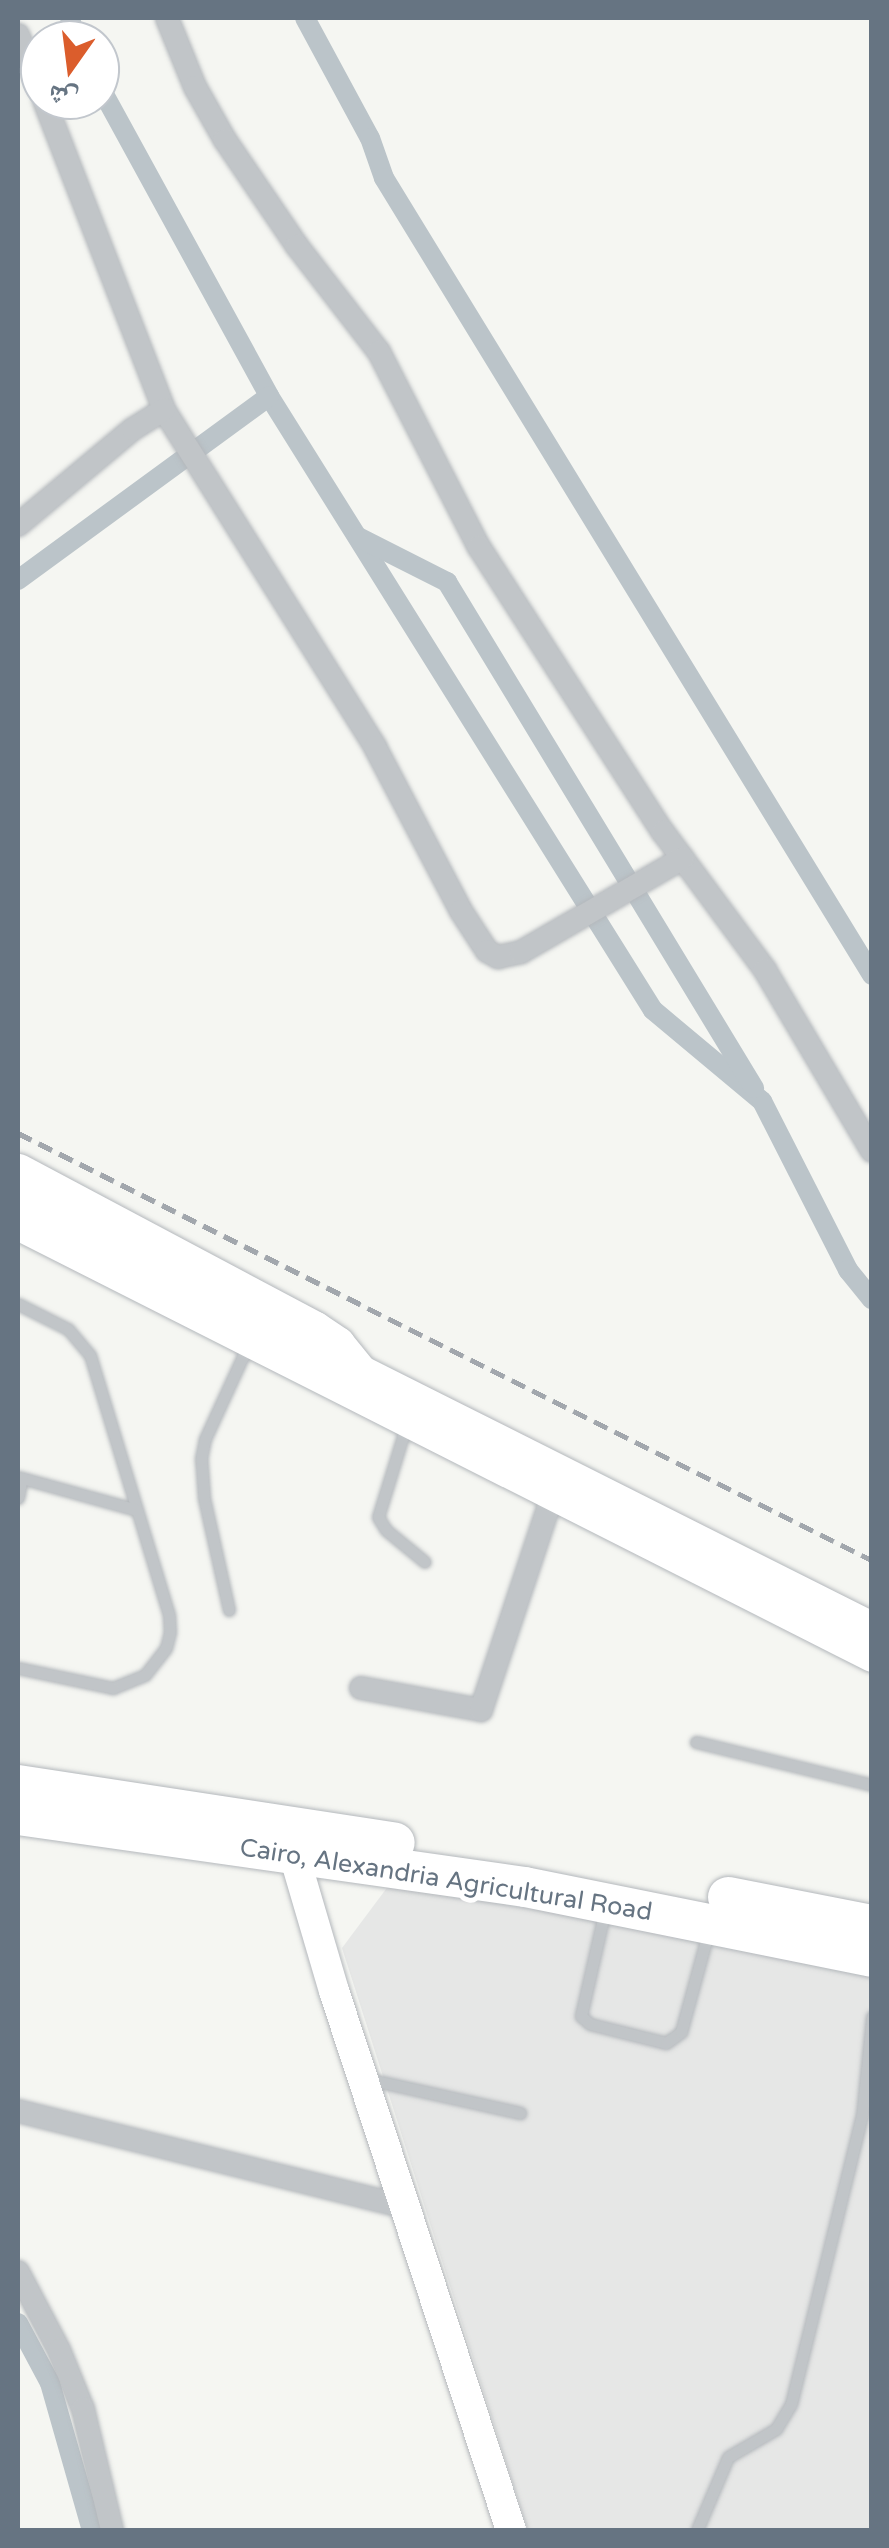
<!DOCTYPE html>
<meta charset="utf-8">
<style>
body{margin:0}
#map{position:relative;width:889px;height:2548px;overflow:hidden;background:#f5f6f2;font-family:"Varela Round","Noto Naskh Arabic",sans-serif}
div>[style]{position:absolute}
.built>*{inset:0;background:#e6e7e6}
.canal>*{height:20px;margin:-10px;padding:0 10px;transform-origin:10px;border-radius:10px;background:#bbc4c9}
.roads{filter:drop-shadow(0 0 2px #b4b8bc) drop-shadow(0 0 2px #b4b8bc)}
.lane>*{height:11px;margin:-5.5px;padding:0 5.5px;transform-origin:5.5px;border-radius:5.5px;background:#c1c5c8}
.street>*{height:22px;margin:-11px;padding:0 11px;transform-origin:11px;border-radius:11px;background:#c1c5c8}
.secondary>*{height:30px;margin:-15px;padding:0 15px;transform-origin:15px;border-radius:15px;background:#fff}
.primary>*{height:35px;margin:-17.5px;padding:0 17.5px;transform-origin:17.5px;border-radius:17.5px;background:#fff}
.highway>*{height:40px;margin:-20px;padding:0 20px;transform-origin:20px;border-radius:20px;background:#fff}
.rail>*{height:5px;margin-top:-2.5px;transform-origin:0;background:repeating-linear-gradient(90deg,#a2a7ad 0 15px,transparent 0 23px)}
span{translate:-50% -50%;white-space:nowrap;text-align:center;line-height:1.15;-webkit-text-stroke:10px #fff;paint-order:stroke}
.street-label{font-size:25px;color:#667482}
.frame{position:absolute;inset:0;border:20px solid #667482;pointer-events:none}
.north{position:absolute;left:20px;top:20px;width:100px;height:100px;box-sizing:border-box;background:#fff;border:2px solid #c2c7cd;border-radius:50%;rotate:194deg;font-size:28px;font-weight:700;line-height:40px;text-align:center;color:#667482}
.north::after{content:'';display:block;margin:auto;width:35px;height:45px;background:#db5d2c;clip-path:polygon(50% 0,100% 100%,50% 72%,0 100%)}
</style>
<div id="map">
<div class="built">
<div style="clip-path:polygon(389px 1885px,871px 1966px,871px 2530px,528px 2530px,342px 1948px)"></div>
</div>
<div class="canal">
<div style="left:70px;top:18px;width:23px;rotate:75deg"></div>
<div style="left:305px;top:18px;width:136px;rotate:61.6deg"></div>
<div style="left:370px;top:138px;width:42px;rotate:70.7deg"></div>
<div style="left:384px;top:178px;width:935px;rotate:58.52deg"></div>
<div style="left:100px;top:87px;width:352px;rotate:61.3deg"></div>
<div style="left:269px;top:396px;width:724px;rotate:57.98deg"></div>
<div style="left:653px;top:1010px;width:142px;rotate:39.9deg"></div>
<div style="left:762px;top:1101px;width:190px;rotate:63deg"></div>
<div style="left:848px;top:1270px;width:38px;rotate:51deg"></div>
<div style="left:358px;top:537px;width:100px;rotate:26.8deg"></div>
<div style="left:447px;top:582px;width:592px;rotate:58.75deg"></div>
<div style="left:18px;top:580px;width:311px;rotate:-36.2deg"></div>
<div style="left:18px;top:2323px;width:68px;rotate:61.9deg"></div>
<div style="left:50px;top:2383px;width:153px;rotate:74.1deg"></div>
</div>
<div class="roads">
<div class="lane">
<div style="left:18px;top:1304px;width:56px;rotate:26.6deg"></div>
<div style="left:68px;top:1329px;width:34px;rotate:50deg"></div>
<div style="left:90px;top:1355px;width:272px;rotate:73.1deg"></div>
<div style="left:169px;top:1615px;width:17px;rotate:87deg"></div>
<div style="left:170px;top:1632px;width:16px;rotate:104deg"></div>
<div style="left:166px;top:1648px;width:34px;rotate:128deg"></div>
<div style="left:145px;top:1675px;width:35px;rotate:158deg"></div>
<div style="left:113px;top:1688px;width:97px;rotate:-168.1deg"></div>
<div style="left:407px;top:1423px;width:98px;rotate:107.1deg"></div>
<div style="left:378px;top:1517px;width:15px;rotate:58deg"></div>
<div style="left:386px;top:1530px;width:50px;rotate:39.4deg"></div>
<div style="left:18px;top:1477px;width:123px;rotate:15.5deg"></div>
<div style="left:18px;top:1498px;width:20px;rotate:-79deg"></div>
<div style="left:229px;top:1610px;width:115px;rotate:-102.6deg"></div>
<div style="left:204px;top:1498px;width:39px;rotate:-94deg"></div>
<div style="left:201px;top:1459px;width:20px;rotate:-79deg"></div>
<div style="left:205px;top:1439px;width:106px;rotate:-65.4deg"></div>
<div style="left:696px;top:1742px;width:181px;rotate:13.7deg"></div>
<div style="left:605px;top:1910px;width:109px;rotate:102.8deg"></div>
<div style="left:581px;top:2016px;width:12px;rotate:42deg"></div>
<div style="left:590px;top:2024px;width:78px;rotate:14deg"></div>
<div style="left:666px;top:2043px;width:19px;rotate:-36deg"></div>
<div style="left:681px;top:2032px;width:103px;rotate:-74.7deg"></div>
<div style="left:368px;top:2079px;width:156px;rotate:12.6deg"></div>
<div style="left:697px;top:2530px;width:79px;rotate:-67deg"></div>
<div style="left:728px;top:2457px;width:56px;rotate:-30.3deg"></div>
<div style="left:776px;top:2429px;width:29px;rotate:-59deg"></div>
<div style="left:791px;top:2404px;width:297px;rotate:-76.2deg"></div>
<div style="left:862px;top:2116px;width:100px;rotate:-84.2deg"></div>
</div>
<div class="street">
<div style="left:167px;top:18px;width:74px;rotate:67.9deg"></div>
<div style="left:195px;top:87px;width:61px;rotate:60.5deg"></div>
<div style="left:225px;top:140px;width:128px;rotate:55.8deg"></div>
<div style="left:297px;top:246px;width:134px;rotate:52.3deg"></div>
<div style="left:379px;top:352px;width:219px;rotate:62.9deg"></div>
<div style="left:479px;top:547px;width:339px;rotate:57.2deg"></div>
<div style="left:663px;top:832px;width:172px;rotate:53.5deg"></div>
<div style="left:765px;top:970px;width:210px;rotate:59.4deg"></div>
<div style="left:18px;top:35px;width:57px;rotate:67.5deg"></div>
<div style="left:44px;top:100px;width:332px;rotate:68.8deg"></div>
<div style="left:164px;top:410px;width:398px;rotate:57.9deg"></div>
<div style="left:375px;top:747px;width:185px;rotate:62.3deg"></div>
<div style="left:461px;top:911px;width:48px;rotate:57deg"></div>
<div style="left:487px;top:951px;width:13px;rotate:29deg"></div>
<div style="left:498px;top:957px;width:24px;rotate:-12deg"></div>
<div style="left:521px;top:952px;width:187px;rotate:-30.1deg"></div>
<div style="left:18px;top:525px;width:150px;rotate:-39.9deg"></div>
<div style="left:133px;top:429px;width:36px;rotate:-32deg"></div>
<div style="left:361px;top:1688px;width:122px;rotate:10.4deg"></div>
<div style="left:481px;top:1710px;width:225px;rotate:-71.6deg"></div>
<div style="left:18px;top:2111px;width:401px;rotate:13.9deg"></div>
<div style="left:18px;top:2272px;width:88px;rotate:62.3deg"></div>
<div style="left:59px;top:2350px;width:64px;rotate:67.9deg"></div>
<div style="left:83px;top:2409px;width:124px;rotate:76.5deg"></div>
</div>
<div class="secondary">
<div style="left:18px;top:1198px;width:956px;rotate:26.67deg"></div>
<div style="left:18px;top:1225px;width:957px;rotate:26.83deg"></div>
<div style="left:289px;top:1838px;width:159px;rotate:73.6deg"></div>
<div style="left:334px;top:1991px;width:567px;rotate:71.82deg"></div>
</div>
<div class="primary">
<div style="left:18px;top:1171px;width:336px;rotate:28deg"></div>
<div style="left:315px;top:1329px;width:27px;rotate:34deg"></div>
<div style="left:337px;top:1344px;width:40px;rotate:51deg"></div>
</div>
<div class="highway">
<div style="left:18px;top:1785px;width:381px;rotate:8.7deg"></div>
<div style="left:18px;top:1815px;width:512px;rotate:8.08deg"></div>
<div style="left:525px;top:1887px;width:354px;rotate:11.4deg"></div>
<div style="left:728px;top:1897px;width:147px;rotate:11deg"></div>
</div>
</div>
<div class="rail">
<div style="left:18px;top:1133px;width:955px;rotate:26.57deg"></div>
</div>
<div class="street-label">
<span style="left:446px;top:1880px;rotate:9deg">Cairo, Alexandria Agricultural Road</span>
</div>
<div class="frame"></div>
<div class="north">ش</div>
</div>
